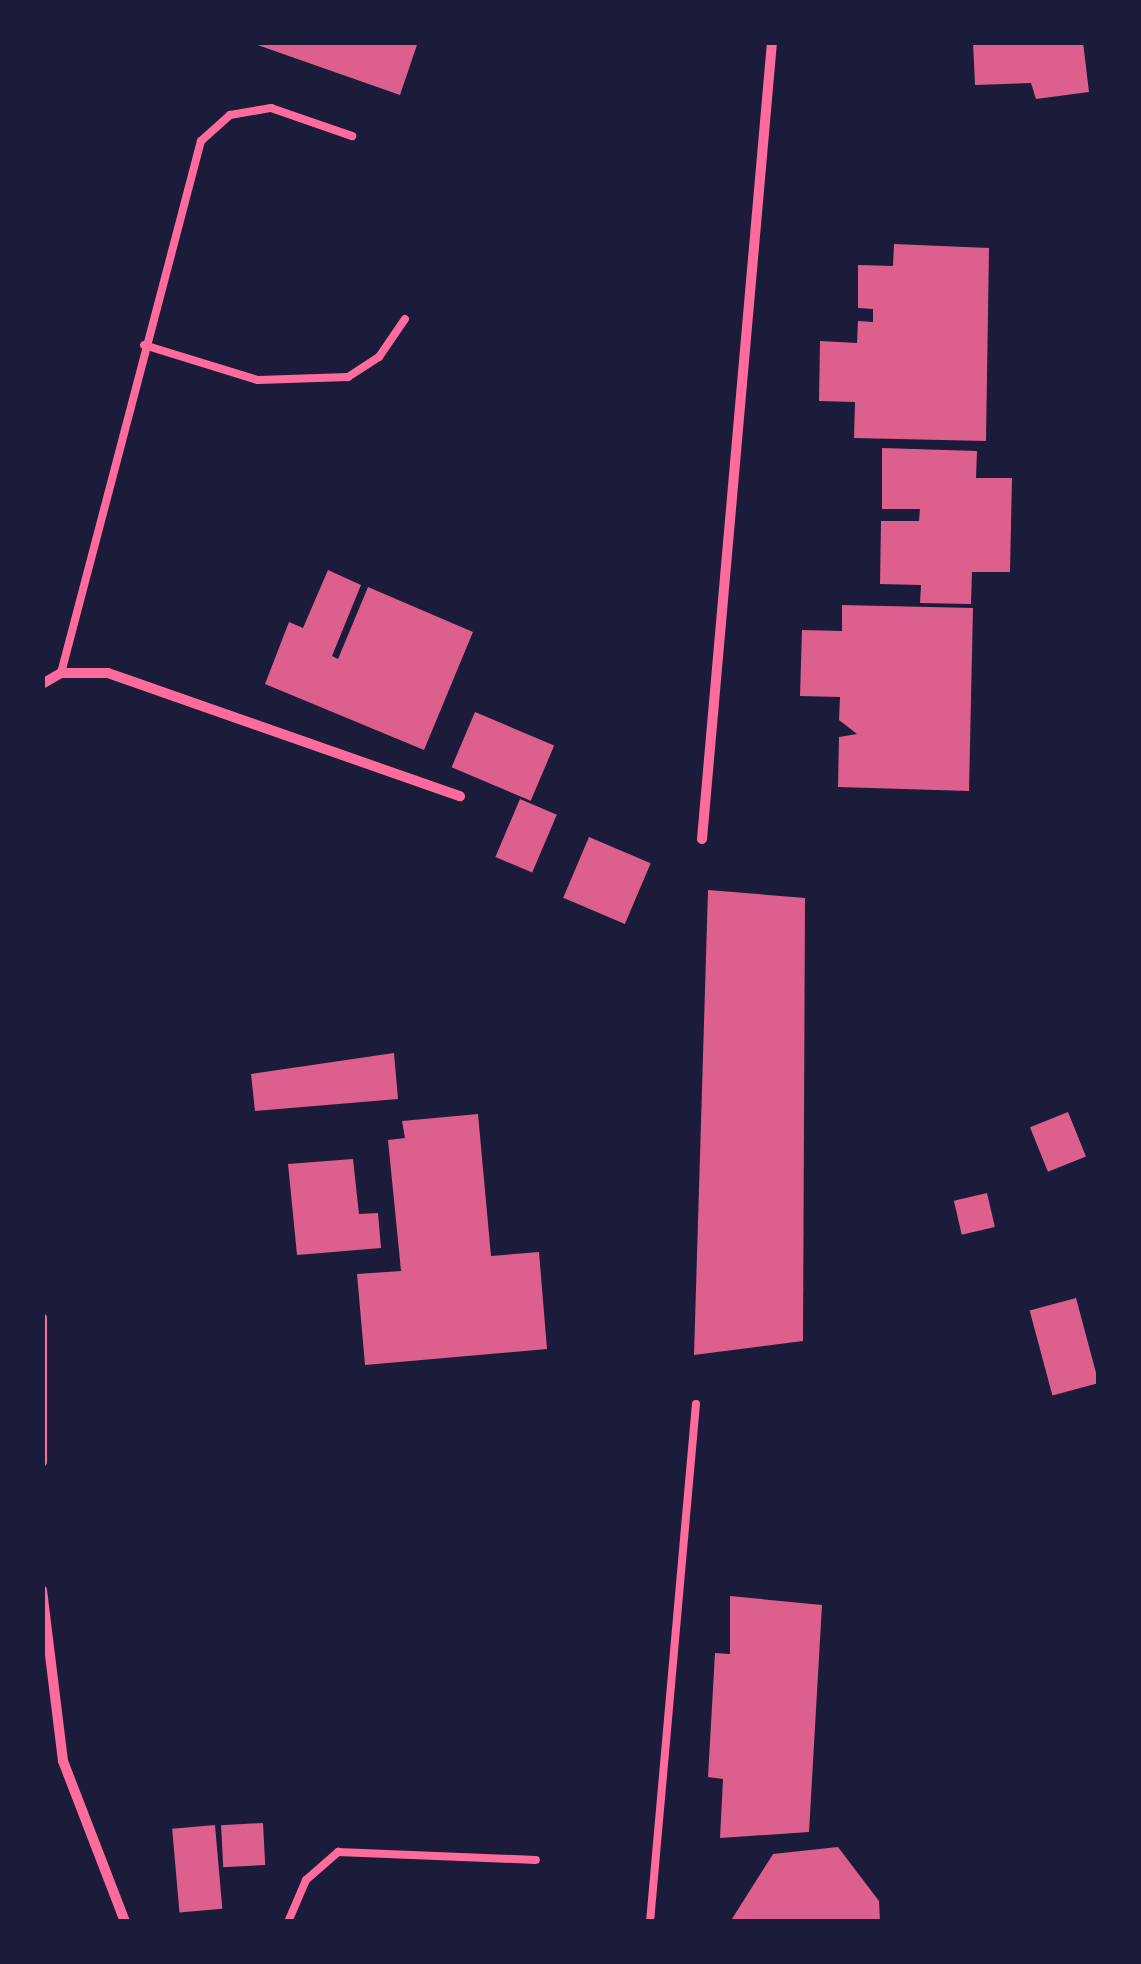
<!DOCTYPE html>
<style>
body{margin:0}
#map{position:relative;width:1141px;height:1964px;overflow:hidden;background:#1b1b3a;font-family:Helvetica,sans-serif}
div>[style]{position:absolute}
.building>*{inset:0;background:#dd5f8e;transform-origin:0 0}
.service>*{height:8px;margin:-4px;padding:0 4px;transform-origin:4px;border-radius:4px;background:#ff6b9d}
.minor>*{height:10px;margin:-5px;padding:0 5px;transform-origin:5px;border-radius:5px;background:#ff6b9d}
span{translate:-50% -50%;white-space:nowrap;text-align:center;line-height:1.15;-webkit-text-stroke:10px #1b1b3a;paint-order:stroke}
.frame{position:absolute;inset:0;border:45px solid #1b1b3a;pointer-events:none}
</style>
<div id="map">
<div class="building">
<div style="clip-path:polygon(249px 42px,418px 42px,400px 95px)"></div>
<div style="clip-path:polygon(973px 42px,1083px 42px,1089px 92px,1036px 99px,1031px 83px,975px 85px)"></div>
<div style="clip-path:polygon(894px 244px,989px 248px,986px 441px,854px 438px,855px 402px,819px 401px,820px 341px,857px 343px,858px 321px,873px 322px,873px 309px,858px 308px,858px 265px,893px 266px)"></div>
<div style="clip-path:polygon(882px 448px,977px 451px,976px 478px,1012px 478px,1010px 572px,972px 572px,971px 604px,920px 603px,921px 585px,880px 584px,881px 521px,919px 521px,920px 509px,882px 509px)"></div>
<div style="clip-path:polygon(328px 570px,361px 585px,332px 656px,338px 659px,368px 587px,473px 632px,424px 750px,265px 684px,289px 622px,303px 628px)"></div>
<div style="clip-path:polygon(842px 605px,973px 608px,969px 791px,838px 787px,839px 737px,857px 734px,839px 720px,840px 697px,800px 696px,802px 630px,842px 631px)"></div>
<div style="left:475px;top:712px;width:86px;height:60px;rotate:23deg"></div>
<div style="left:520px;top:799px;width:40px;height:63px;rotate:23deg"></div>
<div style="left:589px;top:837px;width:67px;height:66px;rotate:23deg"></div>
<div style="clip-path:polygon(708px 890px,805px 898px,803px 1341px,694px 1355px)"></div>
<div style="clip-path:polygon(394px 1053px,398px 1099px,255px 1111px,251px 1074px)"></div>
<div style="left:1068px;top:1112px;width:48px;height:41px;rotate:68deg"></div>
<div style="clip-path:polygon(478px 1114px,491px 1256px,539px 1252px,547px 1349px,365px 1365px,357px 1274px,401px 1271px,388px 1140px,405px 1138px,402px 1121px)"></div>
<div style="clip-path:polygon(353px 1159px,359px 1214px,378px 1213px,381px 1248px,297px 1255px,288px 1164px)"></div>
<div style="left:987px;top:1193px;width:35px;height:34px;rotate:77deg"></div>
<div style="left:1076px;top:1298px;width:88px;height:48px;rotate:75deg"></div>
<div style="clip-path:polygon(730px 1596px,822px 1605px,809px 1832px,720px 1838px,723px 1779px,708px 1777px,715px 1653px,730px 1654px)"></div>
<div style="left:263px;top:1823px;width:42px;height:42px;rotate:87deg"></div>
<div style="left:215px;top:1825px;width:84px;height:43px;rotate:85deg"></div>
<div style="clip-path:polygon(838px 1847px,879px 1901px,880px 1922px,730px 1922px,773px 1854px)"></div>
</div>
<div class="service">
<div style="left:144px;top:345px;width:119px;rotate:17.1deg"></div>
<div style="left:258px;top:380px;width:90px;rotate:-1.9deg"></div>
<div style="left:348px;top:377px;width:37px;rotate:-33deg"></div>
<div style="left:379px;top:357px;width:46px;rotate:-55.6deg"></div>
<div style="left:61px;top:673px;width:550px;rotate:-75.26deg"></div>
<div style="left:201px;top:141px;width:39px;rotate:-42deg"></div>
<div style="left:230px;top:115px;width:42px;rotate:-9.7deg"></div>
<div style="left:271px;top:108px;width:86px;rotate:19.1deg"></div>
<div style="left:288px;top:1922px;width:46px;rotate:-66.8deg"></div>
<div style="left:306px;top:1880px;width:43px;rotate:-41.2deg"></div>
<div style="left:338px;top:1852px;width:198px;rotate:2.3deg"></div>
<div style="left:650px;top:1922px;width:520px;rotate:-84.93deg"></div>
</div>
<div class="minor">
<div style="left:42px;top:684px;width:22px;rotate:-30deg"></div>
<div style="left:61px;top:673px;width:47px"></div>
<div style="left:108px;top:673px;width:373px;rotate:19.3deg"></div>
<div style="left:702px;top:839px;width:800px;rotate:-84.98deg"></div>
<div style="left:42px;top:1318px;width:144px;rotate:90deg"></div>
<div style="left:42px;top:1590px;width:172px;rotate:83deg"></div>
<div style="left:63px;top:1761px;width:173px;rotate:68.9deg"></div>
</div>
<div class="frame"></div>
</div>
